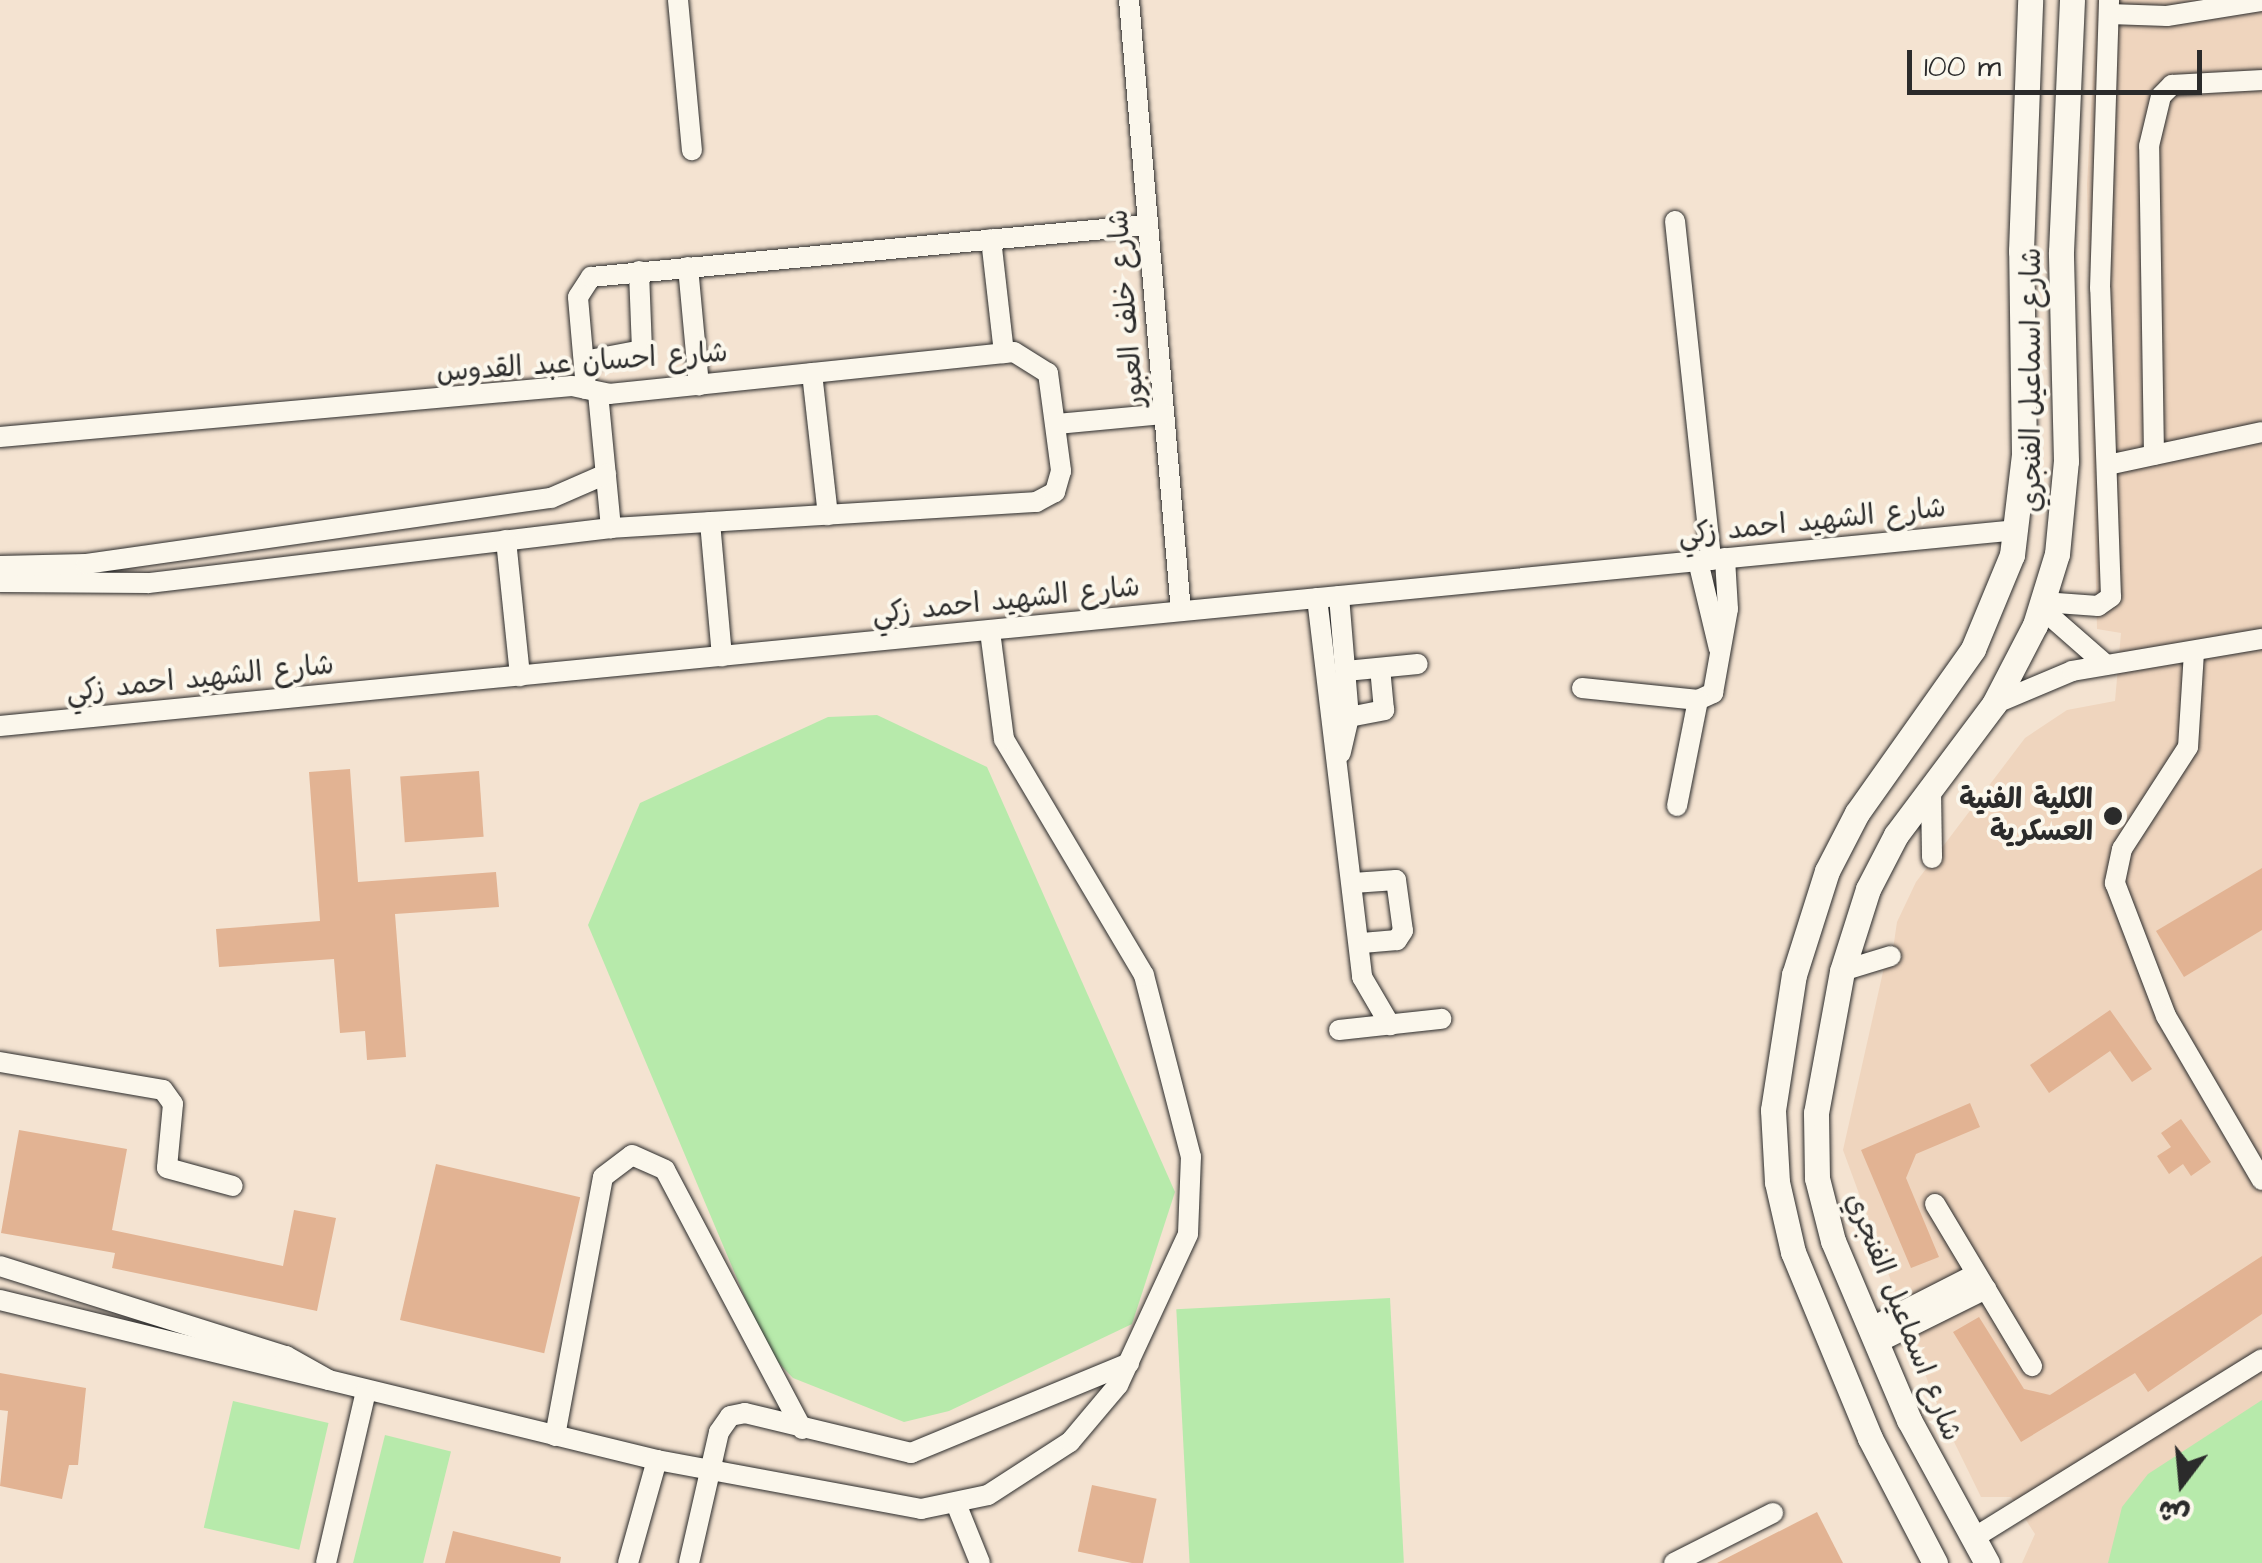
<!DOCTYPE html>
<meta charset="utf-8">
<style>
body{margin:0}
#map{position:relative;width:2262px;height:1563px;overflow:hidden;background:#f4e3d1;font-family:"Architects Daughter","Playpen Sans Arabic",sans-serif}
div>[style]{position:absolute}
.built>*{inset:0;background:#efd5be}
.green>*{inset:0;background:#b7eaab;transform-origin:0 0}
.building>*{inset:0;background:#e2b393;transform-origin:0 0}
.roads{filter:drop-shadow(0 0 2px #2b2b2b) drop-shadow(0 0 2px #2b2b2b)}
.minor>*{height:20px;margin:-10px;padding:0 10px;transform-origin:10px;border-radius:10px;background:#fbf7ec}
.major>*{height:25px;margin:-12.5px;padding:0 12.5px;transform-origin:12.5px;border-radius:12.5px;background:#fbf7ec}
.dots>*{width:28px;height:28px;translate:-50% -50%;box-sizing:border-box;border:5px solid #fbf7ec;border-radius:50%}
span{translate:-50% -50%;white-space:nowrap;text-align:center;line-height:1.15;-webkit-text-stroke:8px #fbf7ec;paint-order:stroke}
.street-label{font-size:28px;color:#2b2b2b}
.poi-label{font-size:28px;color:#2b2b2b;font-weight:700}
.right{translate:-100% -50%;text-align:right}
.north{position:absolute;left:2132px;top:1433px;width:100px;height:100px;-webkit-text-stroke:8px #fbf7ec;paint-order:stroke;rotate:196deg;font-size:28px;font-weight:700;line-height:40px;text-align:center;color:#2b2b2b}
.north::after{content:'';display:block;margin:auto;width:35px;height:45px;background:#2b2b2b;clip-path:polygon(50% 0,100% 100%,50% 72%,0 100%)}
.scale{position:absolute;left:1907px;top:50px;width:295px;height:45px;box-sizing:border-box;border:5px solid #2b2b2b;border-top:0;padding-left:12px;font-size:30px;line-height:35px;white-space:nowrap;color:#2b2b2b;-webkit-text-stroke:8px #fbf7ec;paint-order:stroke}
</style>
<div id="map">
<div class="built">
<div style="clip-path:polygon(2097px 0,2262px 0,2262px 1563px,2022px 1563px,2035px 1534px,2011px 1497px,1981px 1497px,1938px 1409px,1843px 1150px,1885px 963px,1891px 963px,1897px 922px,1916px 882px,2025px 738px,2067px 710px,2115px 701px,2121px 633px,2097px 629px,2087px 185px)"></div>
</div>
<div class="green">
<div style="clip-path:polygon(877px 715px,987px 767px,1175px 1192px,1132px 1324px,949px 1411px,904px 1422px,793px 1378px,768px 1352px,588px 925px,640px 803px,828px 717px)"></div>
<div style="left:1390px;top:1298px;width:265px;height:214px;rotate:87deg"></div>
<div style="clip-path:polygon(2262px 1400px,2262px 1563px,2108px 1563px,2122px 1507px,2148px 1474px)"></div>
<div style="left:233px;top:1401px;width:98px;height:130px;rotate:13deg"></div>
<div style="left:385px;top:1435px;width:68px;height:132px;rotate:14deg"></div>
</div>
<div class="building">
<div style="clip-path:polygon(350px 769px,358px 882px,496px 872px,499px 907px,395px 914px,406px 1057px,367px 1060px,365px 1031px,340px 1033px,334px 959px,219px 967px,216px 929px,320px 921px,309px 772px)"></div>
<div style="left:479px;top:771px;width:66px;height:79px;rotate:86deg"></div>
<div style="clip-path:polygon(2262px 868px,2262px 930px,2184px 977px,2156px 931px)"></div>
<div style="clip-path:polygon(2110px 1010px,2152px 1069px,2132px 1082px,2110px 1051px,2049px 1093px,2030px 1065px)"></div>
<div style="clip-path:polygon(1970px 1103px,1980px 1127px,1916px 1154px,1906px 1178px,1939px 1257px,1911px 1268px,1861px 1150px)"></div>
<div style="clip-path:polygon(2181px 1119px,2211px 1162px,2191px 1176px,2183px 1164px,2169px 1174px,2157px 1156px,2171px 1147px,2161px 1133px)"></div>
<div style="clip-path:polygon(19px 1130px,127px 1149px,112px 1230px,283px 1266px,294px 1210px,336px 1218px,317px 1311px,112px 1268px,115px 1253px,1px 1233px)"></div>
<div style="left:436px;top:1164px;width:148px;height:160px;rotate:13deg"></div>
<div style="clip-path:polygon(2262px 1256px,2262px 1314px,2148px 1392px,2135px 1373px,2021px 1442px,1953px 1332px,1979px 1317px,2024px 1389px,2050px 1395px)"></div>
<div style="clip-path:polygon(0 1373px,86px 1388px,78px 1465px,69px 1465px,62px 1499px,0 1486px,8px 1411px,0 1410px)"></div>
<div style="left:1092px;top:1485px;width:66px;height:68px;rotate:12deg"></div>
<div style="clip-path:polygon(1817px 1512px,1843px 1563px,1717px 1563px)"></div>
<div style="clip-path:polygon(453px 1531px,561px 1557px,560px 1563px,445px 1563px)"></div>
</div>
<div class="roads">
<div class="minor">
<div style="left:678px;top:0;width:151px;rotate:84.7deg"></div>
<div style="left:1129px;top:0;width:613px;rotate:85.14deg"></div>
<div style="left:2109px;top:14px;width:58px;rotate:2deg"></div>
<div style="left:2167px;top:16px;width:96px;rotate:-9deg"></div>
<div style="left:1675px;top:221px;width:341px;rotate:83.9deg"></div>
<div style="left:991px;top:239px;width:115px;rotate:83.5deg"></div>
<div style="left:688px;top:267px;width:119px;rotate:84.7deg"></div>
<div style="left:584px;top:361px;width:59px;rotate:-10.7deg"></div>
<div style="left:642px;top:350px;width:79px;rotate:-92.2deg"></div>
<div style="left:812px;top:373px;width:143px;rotate:83.6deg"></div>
<div style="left:586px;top:389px;width:92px;rotate:-95deg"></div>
<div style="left:578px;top:297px;width:24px;rotate:-57deg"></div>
<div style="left:591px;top:277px;width:558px;rotate:-5.34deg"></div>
<div style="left:598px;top:393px;width:136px;rotate:84.5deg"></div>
<div style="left:1056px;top:424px;width:108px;rotate:-5.3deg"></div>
<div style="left:0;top:437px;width:574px;rotate:-5.1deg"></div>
<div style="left:572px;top:386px;width:38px;rotate:12deg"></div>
<div style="left:609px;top:394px;width:407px;rotate:-5.9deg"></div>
<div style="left:1014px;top:352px;width:40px;rotate:32deg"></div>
<div style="left:1048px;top:373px;width:99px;rotate:82.4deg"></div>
<div style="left:1061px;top:471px;width:22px;rotate:106deg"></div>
<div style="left:1055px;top:492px;width:21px;rotate:152deg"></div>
<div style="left:1036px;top:502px;width:426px;rotate:176.5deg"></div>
<div style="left:611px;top:528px;width:466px;rotate:173.2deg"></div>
<div style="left:148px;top:583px;width:148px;rotate:-179.6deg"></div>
<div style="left:2154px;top:455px;width:309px;rotate:-90.9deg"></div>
<div style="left:2149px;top:146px;width:51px;rotate:-76.5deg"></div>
<div style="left:2161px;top:96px;width:16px;rotate:-45deg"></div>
<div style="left:2172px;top:85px;width:90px;rotate:-3.2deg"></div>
<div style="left:2108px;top:465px;width:157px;rotate:-12.1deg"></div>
<div style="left:710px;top:522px;width:135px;rotate:84.9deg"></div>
<div style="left:506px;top:540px;width:137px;rotate:84.1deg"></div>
<div style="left:1698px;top:561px;width:90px;rotate:76.6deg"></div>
<div style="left:0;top:566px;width:86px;rotate:-1.3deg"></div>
<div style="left:86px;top:564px;width:470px;rotate:-8.1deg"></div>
<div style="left:551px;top:498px;width:60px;rotate:-23.6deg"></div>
<div style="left:1339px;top:596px;width:121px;rotate:85.3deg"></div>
<div style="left:1349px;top:717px;width:37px;rotate:103deg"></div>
<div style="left:1317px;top:598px;width:382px;rotate:83.2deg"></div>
<div style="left:1362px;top:977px;width:56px;rotate:59.7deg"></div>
<div style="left:2043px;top:602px;width:55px;rotate:4.2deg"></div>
<div style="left:2098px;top:606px;width:16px;rotate:-35deg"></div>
<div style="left:2111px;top:597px;width:309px;rotate:-92deg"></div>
<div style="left:2100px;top:288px;width:288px;rotate:-88.2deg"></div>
<div style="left:2041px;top:608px;width:86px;rotate:41.2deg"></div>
<div style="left:2194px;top:652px;width:95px;rotate:93.6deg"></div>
<div style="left:2188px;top:747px;width:121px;rotate:122.9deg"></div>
<div style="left:2122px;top:849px;width:35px;rotate:102deg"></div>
<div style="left:2115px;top:883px;width:142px;rotate:69deg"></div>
<div style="left:2166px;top:1016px;width:190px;rotate:59.7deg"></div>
<div style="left:1346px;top:671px;width:72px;rotate:-5.6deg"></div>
<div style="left:1582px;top:688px;width:117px;rotate:5.9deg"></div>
<div style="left:1698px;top:700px;width:17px;rotate:-25deg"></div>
<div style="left:1713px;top:693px;width:85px;rotate:-79.9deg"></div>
<div style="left:1728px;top:609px;width:51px;rotate:-93.4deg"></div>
<div style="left:1994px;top:704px;width:85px;rotate:-22.9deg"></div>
<div style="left:2072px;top:671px;width:193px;rotate:-9.6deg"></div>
<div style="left:1349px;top:717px;width:36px;rotate:-11deg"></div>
<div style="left:1384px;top:710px;width:42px;rotate:-95.4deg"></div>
<div style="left:0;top:726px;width:2027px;rotate:-5.55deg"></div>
<div style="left:1931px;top:791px;width:67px;rotate:89.1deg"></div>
<div style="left:1677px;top:806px;width:108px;rotate:-78.8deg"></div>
<div style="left:1353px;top:883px;width:43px;rotate:-4deg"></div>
<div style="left:1396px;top:880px;width:51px;rotate:82.2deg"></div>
<div style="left:1403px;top:931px;width:11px;rotate:124deg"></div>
<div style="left:1397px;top:940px;width:38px;rotate:175deg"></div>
<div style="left:1842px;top:971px;width:51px;rotate:-17deg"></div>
<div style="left:1339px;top:1030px;width:103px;rotate:-6.2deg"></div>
<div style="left:0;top:1062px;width:165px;rotate:9.7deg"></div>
<div style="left:163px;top:1090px;width:17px;rotate:54deg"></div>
<div style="left:173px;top:1104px;width:64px;rotate:95.4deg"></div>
<div style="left:167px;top:1168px;width:68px;rotate:15.3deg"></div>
<div style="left:1935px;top:1204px;width:189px;rotate:59.1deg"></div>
<div style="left:0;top:1266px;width:300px;rotate:17.5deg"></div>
<div style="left:286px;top:1356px;width:49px;rotate:29.2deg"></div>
<div style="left:0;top:1300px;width:676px;rotate:13.69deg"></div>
<div style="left:657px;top:1460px;width:269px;rotate:10.5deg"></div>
<div style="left:921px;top:1509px;width:68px;rotate:-11.8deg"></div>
<div style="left:988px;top:1495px;width:98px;rotate:-32.9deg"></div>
<div style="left:1070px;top:1442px;width:75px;rotate:-49.9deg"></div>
<div style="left:1118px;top:1385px;width:166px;rotate:-65.1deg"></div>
<div style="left:1188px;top:1234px;width:77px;rotate:-87.8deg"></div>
<div style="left:1191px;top:1157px;width:188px;rotate:-104.5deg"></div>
<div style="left:1144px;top:975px;width:274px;rotate:-120.7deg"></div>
<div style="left:1004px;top:739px;width:109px;rotate:-97.4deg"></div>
<div style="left:1870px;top:1328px;width:119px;rotate:-27deg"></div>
<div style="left:1877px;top:1343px;width:122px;rotate:-26.4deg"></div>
<div style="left:555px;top:1436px;width:263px;rotate:-79.5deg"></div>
<div style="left:603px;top:1177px;width:36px;rotate:-37deg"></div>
<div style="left:632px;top:1155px;width:36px;rotate:24deg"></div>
<div style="left:665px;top:1170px;width:293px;rotate:62.1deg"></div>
<div style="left:957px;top:1506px;width:61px;rotate:68deg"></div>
<div style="left:1972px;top:1539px;width:341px;rotate:-31.8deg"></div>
<div style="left:326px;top:1563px;width:177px;rotate:-76.9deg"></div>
<div style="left:628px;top:1563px;width:107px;rotate:-74.3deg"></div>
<div style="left:689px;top:1563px;width:134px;rotate:-77.1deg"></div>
<div style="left:719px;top:1432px;width:19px;rotate:-55deg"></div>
<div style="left:730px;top:1416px;width:15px;rotate:-11deg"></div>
<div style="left:745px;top:1413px;width:171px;rotate:13.5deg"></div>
<div style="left:911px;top:1453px;width:236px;rotate:-22.4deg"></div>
<div style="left:1674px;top:1563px;width:111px;rotate:-26.8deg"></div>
</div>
<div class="major">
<div style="left:1935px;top:1563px;width:141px;rotate:-117.5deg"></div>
<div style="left:1870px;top:1438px;width:201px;rotate:-112.5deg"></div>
<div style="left:1793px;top:1252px;width:72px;rotate:-102.9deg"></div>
<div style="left:1777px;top:1182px;width:72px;rotate:-93.2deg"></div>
<div style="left:1773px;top:1110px;width:137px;rotate:-81.2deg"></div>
<div style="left:1794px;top:975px;width:109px;rotate:-72.4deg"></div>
<div style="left:1827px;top:871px;width:65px;rotate:-62.7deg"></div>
<div style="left:1857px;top:813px;width:201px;rotate:-54.7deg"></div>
<div style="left:1973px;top:649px;width:102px;rotate:-67.5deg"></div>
<div style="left:2012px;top:555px;width:101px;rotate:-83.2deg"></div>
<div style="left:2024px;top:455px;width:204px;rotate:-90.8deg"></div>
<div style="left:2021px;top:251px;width:251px;rotate:-87.9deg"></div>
<div style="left:1987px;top:1563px;width:163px;rotate:-118.6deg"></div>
<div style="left:1909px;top:1420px;width:194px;rotate:-113deg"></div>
<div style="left:1833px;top:1241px;width:65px;rotate:-104.3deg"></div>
<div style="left:1817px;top:1178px;width:65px;rotate:-90.9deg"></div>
<div style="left:1816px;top:1113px;width:144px;rotate:-79.6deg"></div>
<div style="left:1842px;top:971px;width:86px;rotate:-72.4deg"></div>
<div style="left:1868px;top:889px;width:61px;rotate:-62.6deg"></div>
<div style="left:1896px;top:835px;width:164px;rotate:-53.2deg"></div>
<div style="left:1994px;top:704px;width:89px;rotate:-62.6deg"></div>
<div style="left:2035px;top:625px;width:74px;rotate:-72.8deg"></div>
<div style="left:2057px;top:554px;width:93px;rotate:-84.5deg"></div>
<div style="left:2066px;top:461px;width:209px;rotate:-91.4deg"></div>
<div style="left:2061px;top:252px;width:252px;rotate:-87.5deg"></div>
</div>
</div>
<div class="dots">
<div style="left:2113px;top:816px;background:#2b2b2b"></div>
</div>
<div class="street-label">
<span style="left:1127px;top:308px;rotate:-95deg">شارع خلف العبور</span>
<span style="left:582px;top:363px;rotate:-4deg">شارع احسان عبد القدوس</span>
<span style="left:2032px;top:380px;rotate:-90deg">شارع اسماعيل الفنجري</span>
<span style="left:1812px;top:522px;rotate:-6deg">شارع الشهيد احمد زكي</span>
<span style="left:1006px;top:601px;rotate:-6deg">شارع الشهيد احمد زكي</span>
<span style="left:200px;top:679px;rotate:-6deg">شارع الشهيد احمد زكي</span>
<span style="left:1903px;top:1317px;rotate:68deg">شارع اسماعيل الفنجري</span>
</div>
<div class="poi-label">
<span class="right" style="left:2093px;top:816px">الكلية الفنية<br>العسكرية</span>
</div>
<div class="north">ش</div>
<div class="scale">100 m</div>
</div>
